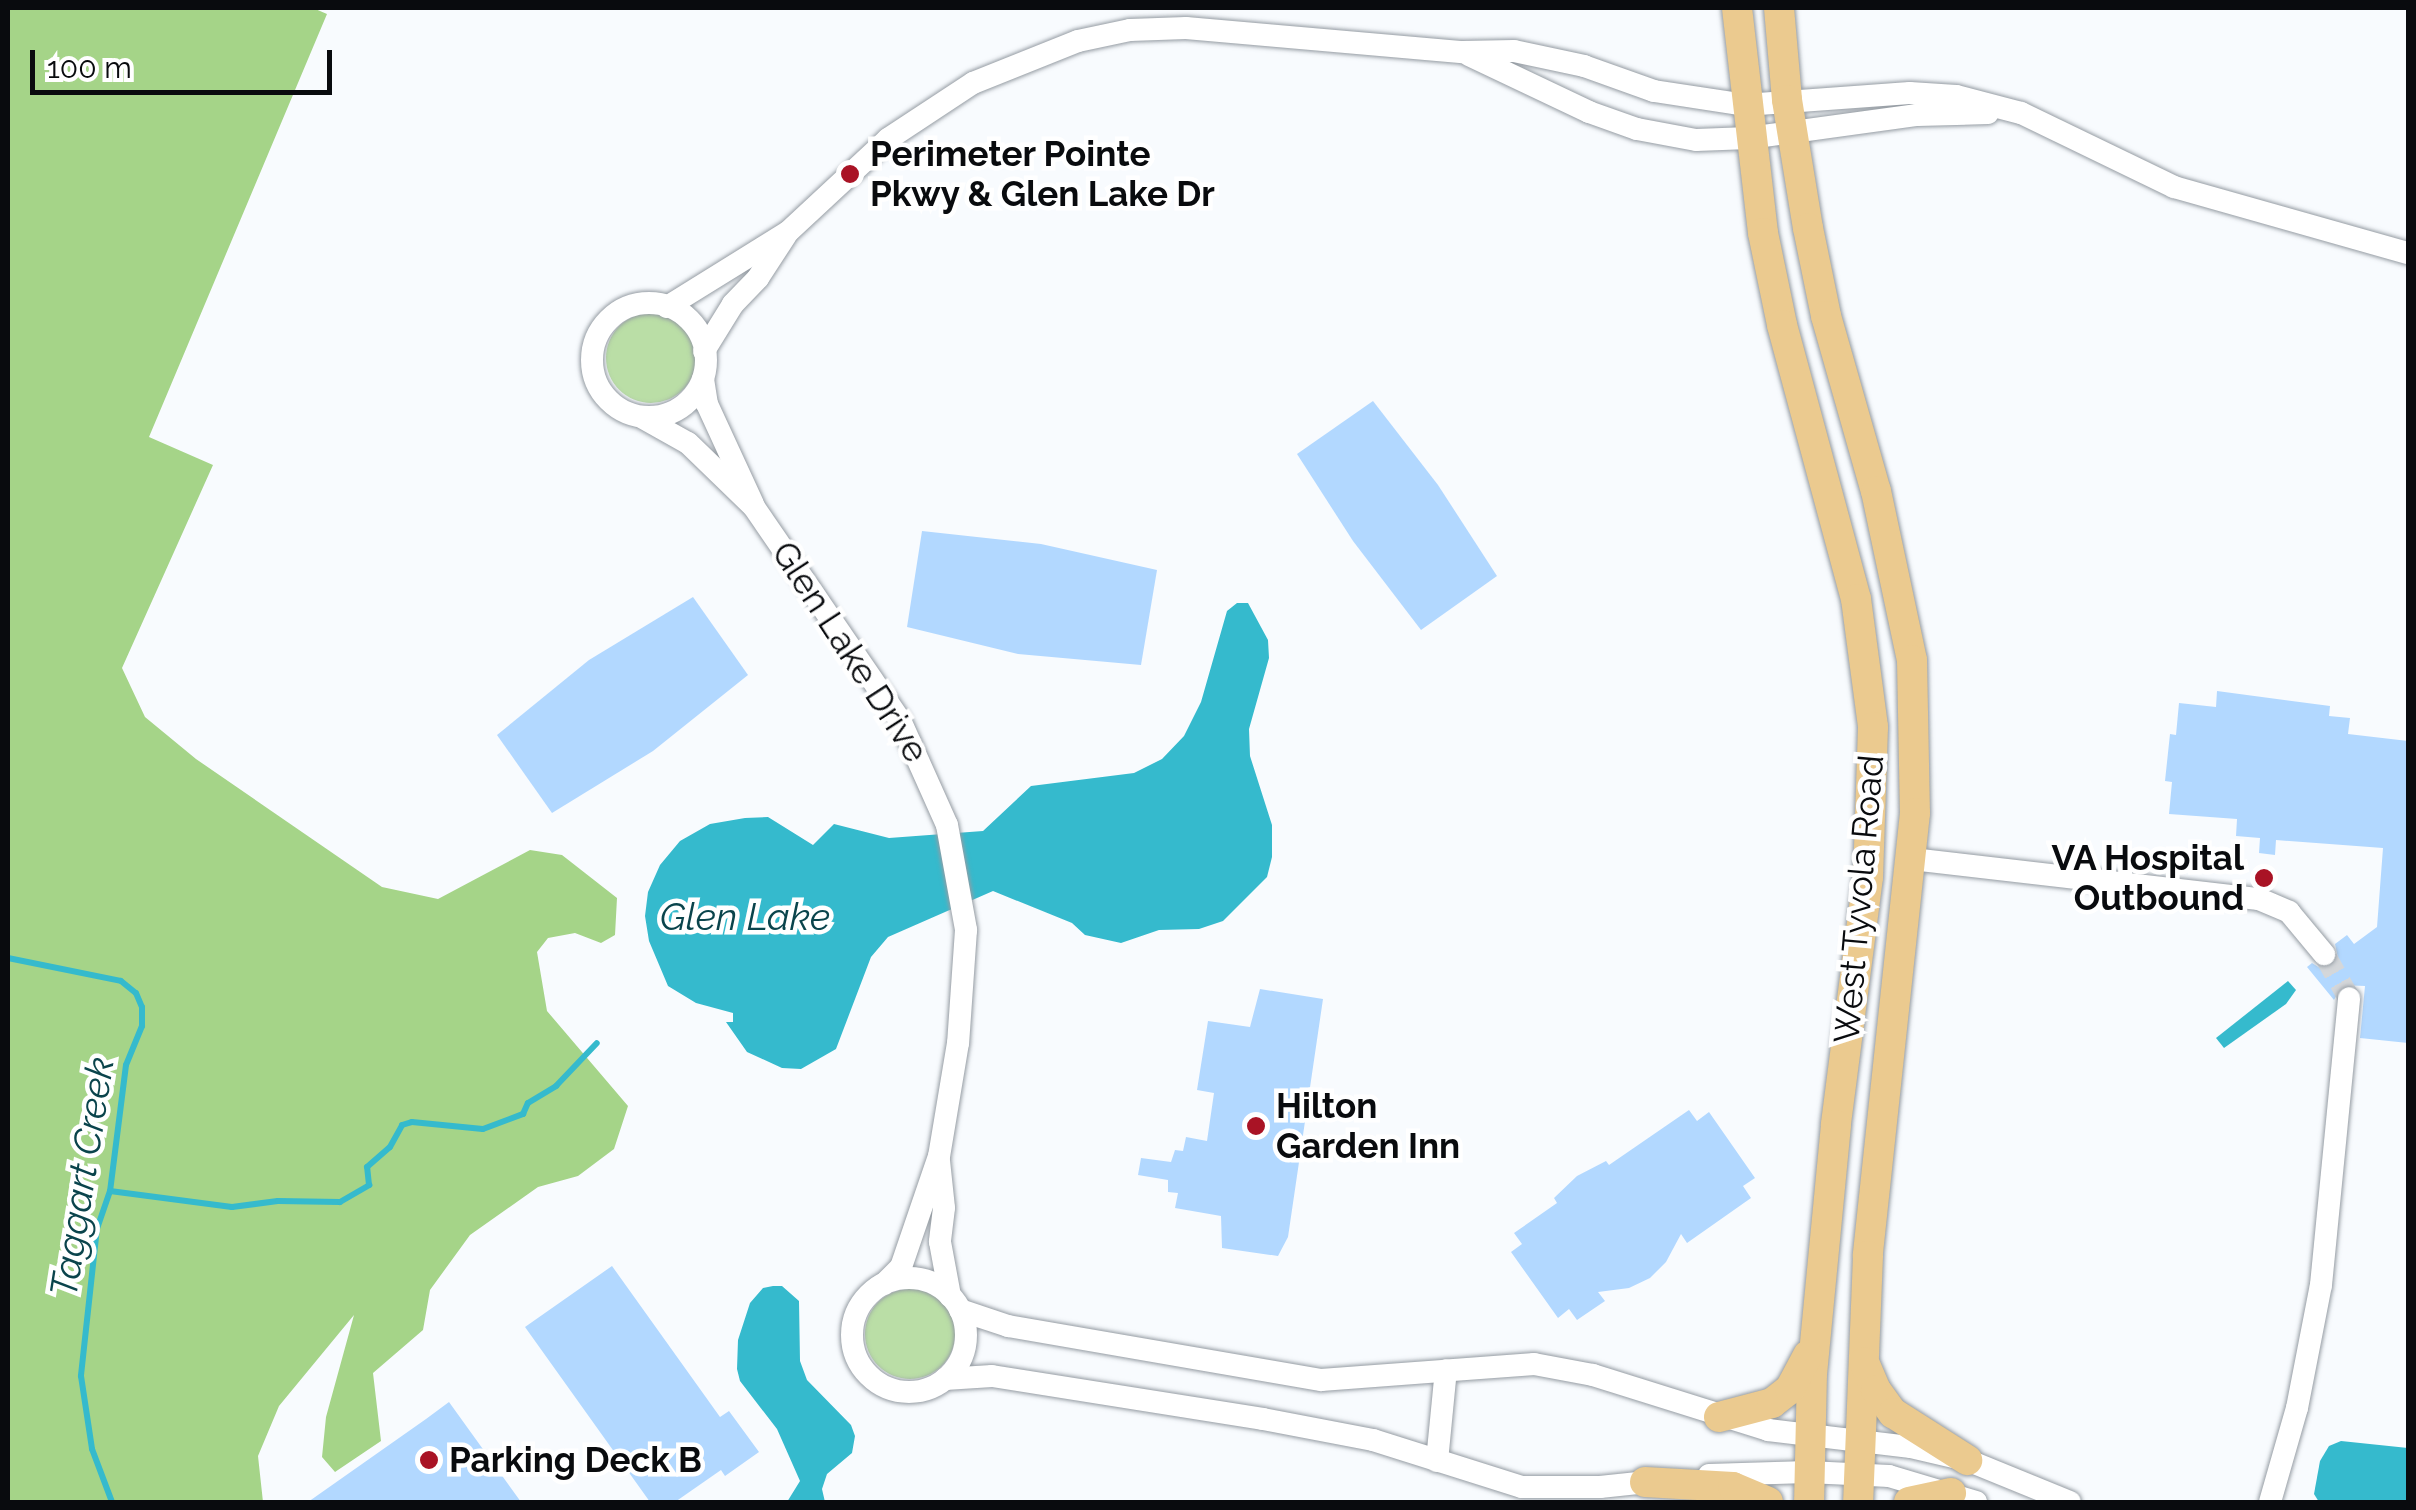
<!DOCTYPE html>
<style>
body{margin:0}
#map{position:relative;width:2416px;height:1510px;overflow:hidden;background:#f8fbfe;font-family:Raleway,sans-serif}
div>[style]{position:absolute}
.green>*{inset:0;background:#badea6}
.round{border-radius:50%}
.forest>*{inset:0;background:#a5d488}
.water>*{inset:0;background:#35bacd}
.stream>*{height:6px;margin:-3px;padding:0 3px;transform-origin:3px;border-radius:3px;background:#35bacd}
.building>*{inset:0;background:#b2d8ff}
.minor-tunnel>*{height:22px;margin-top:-11px;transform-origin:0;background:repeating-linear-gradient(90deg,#d4d7da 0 22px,transparent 0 33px)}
.roads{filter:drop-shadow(0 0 2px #959ca3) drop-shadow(0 0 2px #959ca3)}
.minor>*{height:22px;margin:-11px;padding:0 11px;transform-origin:11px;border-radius:11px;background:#fff}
.minor>.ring{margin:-11px;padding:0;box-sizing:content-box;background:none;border:22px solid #fff;border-radius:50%}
.major>*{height:30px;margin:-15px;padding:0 15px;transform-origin:15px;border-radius:15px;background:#ebca8f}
.dots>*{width:28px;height:28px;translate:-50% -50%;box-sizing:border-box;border:5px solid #fff;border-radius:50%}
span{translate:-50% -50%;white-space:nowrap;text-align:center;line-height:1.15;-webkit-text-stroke:9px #fff;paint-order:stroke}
.poi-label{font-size:35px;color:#090b0e;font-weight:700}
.left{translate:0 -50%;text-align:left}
.right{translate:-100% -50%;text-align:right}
.street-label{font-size:35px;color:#090b0e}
.water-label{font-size:38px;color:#0a444c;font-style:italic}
.frame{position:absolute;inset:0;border:10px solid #090b0e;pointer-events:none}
.scale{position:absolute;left:30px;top:50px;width:302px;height:45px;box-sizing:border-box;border:5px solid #090b0e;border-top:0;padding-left:12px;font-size:30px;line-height:35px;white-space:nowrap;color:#090b0e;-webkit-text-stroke:8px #fff;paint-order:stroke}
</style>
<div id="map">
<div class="green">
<div class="round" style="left:606px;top:313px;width:90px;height:90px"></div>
<div class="round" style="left:865px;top:1289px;width:90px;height:90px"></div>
</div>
<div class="forest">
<div style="clip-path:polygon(8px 8px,313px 8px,327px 14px,149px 437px,213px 465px,122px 668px,145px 717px,196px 759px,382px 887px,438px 899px,530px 850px,562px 855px,617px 898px,615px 935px,601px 943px,575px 933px,548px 938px,537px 952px,547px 1011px,628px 1106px,614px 1149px,578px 1176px,538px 1187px,470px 1235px,430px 1290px,423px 1330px,373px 1373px,381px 1441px,335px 1472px,322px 1457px,326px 1417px,354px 1315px,279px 1406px,258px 1456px,263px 1502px,8px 1502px)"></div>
</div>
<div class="water">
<div style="clip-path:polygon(1237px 603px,1248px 603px,1268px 640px,1269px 658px,1249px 729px,1250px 756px,1272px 825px,1272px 857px,1267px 877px,1223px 921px,1199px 929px,1159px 930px,1121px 943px,1085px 935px,1072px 923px,993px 891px,888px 937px,871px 957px,836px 1049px,801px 1069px,782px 1068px,747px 1052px,726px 1022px,733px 1022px,733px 1013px,696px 1003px,668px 986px,649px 941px,645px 916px,648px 892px,660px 865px,680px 841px,710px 824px,745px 818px,768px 817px,813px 845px,834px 824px,889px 838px,983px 831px,1031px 786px,1134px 773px,1162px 759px,1184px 736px,1201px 702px,1227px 611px)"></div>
<div style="clip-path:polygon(2288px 981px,2296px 990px,2286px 1004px,2224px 1048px,2216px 1038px)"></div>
<div style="clip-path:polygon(773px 1286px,782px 1286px,799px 1301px,800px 1361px,807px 1380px,851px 1425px,855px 1436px,852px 1453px,827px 1474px,822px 1489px,825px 1502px,787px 1502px,800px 1481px,777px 1429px,740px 1381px,737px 1369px,738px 1340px,750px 1303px,763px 1288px)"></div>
<div style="clip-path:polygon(2341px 1441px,2408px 1448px,2408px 1502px,2319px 1502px,2314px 1494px,2320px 1461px,2329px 1446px)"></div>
</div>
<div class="stream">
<div style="left:8px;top:958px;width:115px;rotate:11.5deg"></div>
<div style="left:121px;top:981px;width:19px;rotate:39deg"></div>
<div style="left:136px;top:993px;width:15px;rotate:67deg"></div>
<div style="left:142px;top:1007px;width:19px;rotate:90deg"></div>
<div style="left:142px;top:1026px;width:42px;rotate:112.3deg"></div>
<div style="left:126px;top:1065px;width:127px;rotate:97.2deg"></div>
<div style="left:110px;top:1191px;width:39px;rotate:109deg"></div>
<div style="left:97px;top:1228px;width:149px;rotate:96.2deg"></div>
<div style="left:81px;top:1376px;width:74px;rotate:81.4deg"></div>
<div style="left:92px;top:1449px;width:57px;rotate:69.3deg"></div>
<div style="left:110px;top:1191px;width:123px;rotate:7.5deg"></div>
<div style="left:232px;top:1207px;width:46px;rotate:-7.4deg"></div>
<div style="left:278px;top:1201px;width:62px;rotate:0.9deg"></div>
<div style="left:340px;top:1202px;width:34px;rotate:-30deg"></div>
<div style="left:369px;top:1185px;width:18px;rotate:-96deg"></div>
<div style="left:367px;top:1167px;width:30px;rotate:-41deg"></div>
<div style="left:390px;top:1147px;width:25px;rotate:-61deg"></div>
<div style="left:402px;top:1125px;width:10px;rotate:-17deg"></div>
<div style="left:412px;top:1122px;width:71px;rotate:5.6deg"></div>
<div style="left:483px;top:1129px;width:43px;rotate:-20.6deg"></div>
<div style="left:523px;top:1114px;width:12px;rotate:-66deg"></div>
<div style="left:528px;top:1103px;width:33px;rotate:-31deg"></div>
<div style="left:556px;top:1086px;width:59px;rotate:-46.4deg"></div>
</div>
<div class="building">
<div style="clip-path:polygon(1373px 401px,1438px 485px,1497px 576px,1421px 630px,1353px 541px,1297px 454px)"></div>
<div style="clip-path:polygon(922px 531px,1041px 544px,1157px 570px,1141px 665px,1018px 654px,907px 627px)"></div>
<div style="clip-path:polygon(693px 597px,748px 675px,653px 751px,552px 813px,497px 735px,589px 660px)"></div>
<div style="clip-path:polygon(2217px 691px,2330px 706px,2329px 716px,2350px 718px,2348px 734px,2408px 741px,2408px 1043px,2360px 1038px,2365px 986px,2342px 985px,2334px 1000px,2307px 967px,2312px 963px,2320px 968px,2333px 966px,2338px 958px,2335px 944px,2347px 935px,2354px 944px,2377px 927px,2383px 848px,2276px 840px,2275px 855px,2259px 853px,2260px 838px,2236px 836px,2237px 819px,2169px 814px,2172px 782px,2165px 781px,2170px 734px,2176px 735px,2179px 703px,2216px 707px)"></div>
<div style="clip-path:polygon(1260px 989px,1323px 999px,1288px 1237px,1278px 1256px,1222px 1248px,1221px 1216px,1175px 1208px,1178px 1193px,1168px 1192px,1168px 1180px,1138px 1175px,1141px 1158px,1171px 1162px,1175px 1150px,1183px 1151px,1186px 1137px,1207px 1141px,1214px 1093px,1197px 1090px,1208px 1021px,1250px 1027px)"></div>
<div style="clip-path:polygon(1689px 1110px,1697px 1121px,1709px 1112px,1755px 1178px,1743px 1186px,1751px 1198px,1687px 1243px,1681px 1234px,1666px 1262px,1650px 1278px,1629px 1288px,1598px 1292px,1605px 1301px,1577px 1320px,1569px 1309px,1558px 1318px,1511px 1252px,1522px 1244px,1514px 1233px,1557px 1203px,1554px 1198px,1577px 1176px,1606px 1161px,1609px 1165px)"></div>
<div style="clip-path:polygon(612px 1266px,720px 1417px,729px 1411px,759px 1452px,725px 1476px,721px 1470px,675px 1502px,650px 1502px,525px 1327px)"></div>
<div style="clip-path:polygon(449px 1402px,521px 1502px,308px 1502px,426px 1419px)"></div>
</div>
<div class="minor-tunnel">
<div style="left:2324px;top:954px;width:51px;rotate:60.4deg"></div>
</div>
<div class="roads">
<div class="minor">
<div style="left:1469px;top:55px;width:133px;rotate:25.4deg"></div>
<div style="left:1589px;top:112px;width:51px;rotate:19.5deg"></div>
<div style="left:1637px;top:129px;width:60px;rotate:10.6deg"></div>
<div style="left:1696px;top:140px;width:53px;rotate:-2.2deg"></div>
<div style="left:1749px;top:138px;width:170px;rotate:-7.8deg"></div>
<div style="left:1917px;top:115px;width:71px;rotate:-1.6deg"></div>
<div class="ring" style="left:592px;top:303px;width:92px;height:92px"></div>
<div style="left:667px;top:307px;width:142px;rotate:-31.8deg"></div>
<div style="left:788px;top:232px;width:137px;rotate:-42.9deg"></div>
<div style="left:888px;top:139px;width:102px;rotate:-33.4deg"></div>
<div style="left:973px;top:83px;width:113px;rotate:-21.8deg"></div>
<div style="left:1078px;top:41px;width:53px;rotate:-11.9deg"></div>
<div style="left:1130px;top:30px;width:56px;rotate:-2deg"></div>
<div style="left:1186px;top:28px;width:278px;rotate:5deg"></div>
<div style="left:1463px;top:52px;width:51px;rotate:-1.1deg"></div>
<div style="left:1514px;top:51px;width:72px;rotate:12.1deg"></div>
<div style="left:1584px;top:66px;width:74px;rotate:19.7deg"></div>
<div style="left:1654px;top:91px;width:92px;rotate:8.7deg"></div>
<div style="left:1745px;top:105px;width:165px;rotate:-4.2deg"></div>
<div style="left:1910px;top:93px;width:46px;rotate:3.7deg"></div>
<div style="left:1956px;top:96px;width:67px;rotate:14.7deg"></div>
<div style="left:2021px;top:113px;width:170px;rotate:25.8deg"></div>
<div style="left:2174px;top:187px;width:243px;rotate:15.8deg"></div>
<div style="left:704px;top:351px;width:55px;rotate:-58.3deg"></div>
<div style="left:733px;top:304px;width:36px;rotate:-46deg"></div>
<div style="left:758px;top:278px;width:51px;rotate:-56.9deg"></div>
<div style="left:703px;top:379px;width:25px;rotate:81deg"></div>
<div style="left:707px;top:404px;width:110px;rotate:65.3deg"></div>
<div style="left:643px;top:418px;width:51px;rotate:29.1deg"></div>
<div style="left:688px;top:443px;width:92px;rotate:44.1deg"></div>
<div style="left:754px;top:507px;width:258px;rotate:55.6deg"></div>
<div style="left:900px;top:720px;width:115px;rotate:65.9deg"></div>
<div style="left:947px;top:825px;width:107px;rotate:79.7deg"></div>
<div style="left:966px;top:930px;width:113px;rotate:94deg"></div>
<div style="left:958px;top:1043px;width:115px;rotate:99.5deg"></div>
<div style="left:939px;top:1156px;width:117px;rotate:108.9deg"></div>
<div style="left:901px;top:1267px;width:24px;rotate:135deg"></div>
<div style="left:1912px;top:859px;width:349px;rotate:6.6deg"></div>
<div style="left:2259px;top:899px;width:33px;rotate:23deg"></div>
<div style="left:2289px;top:912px;width:55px;rotate:50.2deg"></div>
<div style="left:939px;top:1161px;width:47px;rotate:83.9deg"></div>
<div style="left:944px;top:1208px;width:34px;rotate:97deg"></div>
<div style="left:940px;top:1242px;width:55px;rotate:79.5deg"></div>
<div class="ring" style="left:852px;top:1278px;width:92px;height:92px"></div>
<div style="left:960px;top:1310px;width:51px;rotate:18.4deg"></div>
<div style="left:1008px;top:1326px;width:318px;rotate:9.8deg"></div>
<div style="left:1321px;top:1380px;width:214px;rotate:-4.3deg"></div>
<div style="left:1534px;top:1364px;width:60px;rotate:10.6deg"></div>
<div style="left:1593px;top:1375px;width:183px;rotate:17.4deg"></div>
<div style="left:1768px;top:1430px;width:144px;rotate:6.8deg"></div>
<div style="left:1911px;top:1447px;width:57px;rotate:13.1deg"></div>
<div style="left:1967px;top:1460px;width:111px;rotate:22.2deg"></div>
<div style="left:945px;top:1379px;width:47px;rotate:-3.7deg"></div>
<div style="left:992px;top:1376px;width:274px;rotate:9deg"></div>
<div style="left:1263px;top:1419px;width:112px;rotate:10.8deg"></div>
<div style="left:1373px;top:1440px;width:156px;rotate:17.5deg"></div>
<div style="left:1522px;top:1487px;width:78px"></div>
<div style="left:1600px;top:1487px;width:57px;rotate:-6deg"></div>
<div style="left:1437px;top:1461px;width:91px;rotate:-84.4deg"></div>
<div style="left:1709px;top:1475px;width:99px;rotate:-1.7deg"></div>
<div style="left:1808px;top:1472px;width:81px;rotate:2.8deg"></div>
<div style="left:1889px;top:1476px;width:91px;rotate:16.6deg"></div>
<div style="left:2270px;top:1502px;width:98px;rotate:-74deg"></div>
<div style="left:2297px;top:1408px;width:125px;rotate:-79deg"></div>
<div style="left:2321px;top:1285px;width:288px;rotate:-84.4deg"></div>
</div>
<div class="major">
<div style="left:1737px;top:8px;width:226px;rotate:83.4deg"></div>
<div style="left:1763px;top:233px;width:94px;rotate:78.3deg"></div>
<div style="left:1782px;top:325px;width:284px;rotate:74.9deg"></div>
<div style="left:1856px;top:599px;width:129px;rotate:82.4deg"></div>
<div style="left:1873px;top:727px;width:150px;rotate:91.9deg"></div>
<div style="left:1868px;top:877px;width:250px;rotate:97.4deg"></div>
<div style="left:1836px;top:1125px;width:249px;rotate:95.5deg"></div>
<div style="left:1812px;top:1373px;width:129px;rotate:91.3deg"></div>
<div style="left:1779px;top:8px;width:92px;rotate:85deg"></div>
<div style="left:1787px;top:100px;width:130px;rotate:80.7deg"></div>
<div style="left:1808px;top:228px;width:90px;rotate:78.4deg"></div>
<div style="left:1826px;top:316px;width:182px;rotate:74.1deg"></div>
<div style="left:1876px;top:491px;width:173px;rotate:78deg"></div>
<div style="left:1912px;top:660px;width:153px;rotate:88.9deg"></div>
<div style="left:1915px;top:813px;width:445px;rotate:96.1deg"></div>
<div style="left:1868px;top:1256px;width:246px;rotate:92.3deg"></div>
<div style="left:1864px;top:1362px;width:30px;rotate:67deg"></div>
<div style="left:1876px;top:1390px;width:29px;rotate:54deg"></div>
<div style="left:1893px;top:1413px;width:88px;rotate:32.4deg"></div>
<div style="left:1719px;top:1417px;width:55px;rotate:-14.8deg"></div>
<div style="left:1772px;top:1403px;width:23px;rotate:-38deg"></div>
<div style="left:1790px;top:1389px;width:38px;rotate:-62deg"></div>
<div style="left:1645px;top:1482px;width:88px;rotate:3.3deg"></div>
<div style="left:1733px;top:1487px;width:38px;rotate:23deg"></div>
<div style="left:1909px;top:1502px;width:43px;rotate:-12.1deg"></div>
</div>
</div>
<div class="dots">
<div style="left:850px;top:174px;background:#a91325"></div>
<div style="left:2264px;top:878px;background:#a91325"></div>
<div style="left:1256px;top:1126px;background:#a91325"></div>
<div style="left:429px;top:1460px;background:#a91325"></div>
</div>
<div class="poi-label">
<span class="left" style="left:870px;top:174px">Perimeter Pointe<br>Pkwy &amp; Glen Lake Dr</span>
<span class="right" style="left:2244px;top:878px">VA Hospital<br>Outbound</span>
<span class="left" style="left:1276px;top:1126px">Hilton<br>Garden Inn</span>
<span class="left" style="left:449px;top:1460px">Parking Deck B</span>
</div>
<div class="street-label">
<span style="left:850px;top:652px;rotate:57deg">Glen Lake Drive</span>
<span style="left:1859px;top:899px;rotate:-85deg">West Tyvola Road</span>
</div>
<div class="water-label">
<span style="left:745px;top:917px">Glen Lake</span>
<span style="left:82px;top:1177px;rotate:-81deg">Taggart Creek</span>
</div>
<div class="frame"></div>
<div class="scale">100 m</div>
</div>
